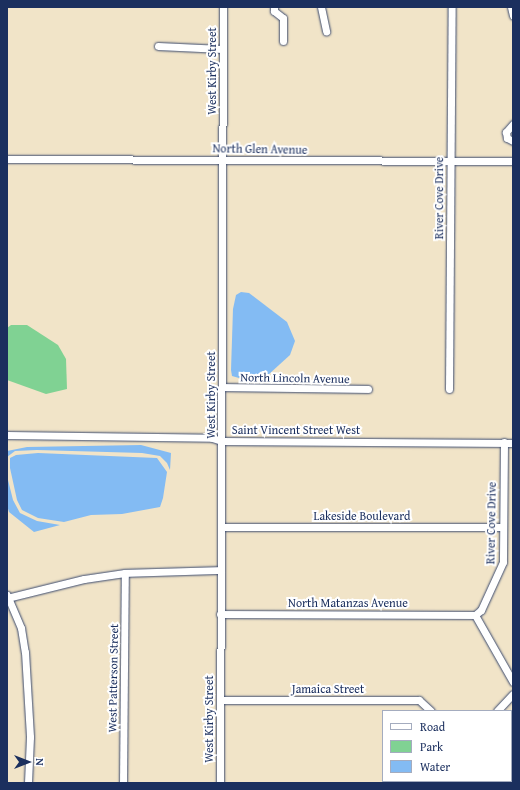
<!DOCTYPE html>
<style>
body{margin:0}
#map{position:relative;width:520px;height:790px;overflow:hidden;background:#f1e4c8;font-family:"Gentium Book Plus",serif}
div>[style]{position:absolute}
.green>*{inset:0;background:#80d293}
.water>*{inset:0;background:#83bbf3}
.roads{filter:drop-shadow(0 0 1px #3b4a6e) drop-shadow(0 0 1px #3b4a6e)}
.minor>*{height:7px;margin:-3.5px;padding:0 3.5px;transform-origin:3.5px;border-radius:3.5px;background:#fff}
span{translate:-50% -50%;white-space:nowrap;text-align:center;line-height:1.15;-webkit-text-stroke:4px #fff;paint-order:stroke}
.street-label{font-size:12px;color:#1b2f5e}
.frame{position:absolute;inset:0;border:8px solid #1b2f5e;pointer-events:none}
.legend{position:absolute;left:382px;top:710px;width:130px;height:72px;box-sizing:border-box;background:#fff;border:1px solid #a4acbf;margin:0;padding:5px 7px;list-style:none;font-size:12px;color:#1b2f5e}
.legend li{display:flex;align-items:center;gap:8px;height:20px}
.legend b{width:20px;border:1px solid #a4acbf}
.north{position:absolute;left:8px;top:742px;width:40px;height:40px;-webkit-text-stroke:3px #fff;paint-order:stroke;rotate:90deg;font-size:11px;font-weight:700;line-height:16px;text-align:center;color:#1b2f5e}
.north::after{content:'';display:block;margin:auto;width:14px;height:18px;background:#1b2f5e;clip-path:polygon(50% 0,100% 100%,50% 72%,0 100%)}
</style>
<div id="map">
<div class="green">
<div style="clip-path:polygon(11px 325px,27px 325px,58px 345px,66px 359px,67px 389px,46px 394px,7px 380px,7px 328px)"></div>
</div>
<div class="water">
<div style="clip-path:polygon(241px 292px,249px 293px,287px 322px,295px 341px,290px 355px,268px 375px,260px 378px,239px 378px,232px 376px,231px 370px,233px 309px,236px 295px)"></div>
<div style="clip-path:polygon(141px 445px,171px 453px,170px 470px,167px 463px,160px 456px,142px 453px,37px 450px,15px 451px,7px 457px,7px 451px,27px 447px)"></div>
<div style="clip-path:polygon(38px 453px,157px 458px,167px 472px,163px 498px,160px 507px,122px 514px,91px 515px,64px 522px,38px 518px,22px 510px,17px 500px,10px 468px,10px 458px,16px 455px)"></div>
<div style="clip-path:polygon(7px 476px,13px 500px,20px 513px,37px 521px,60px 525px,34px 532px,9px 512px,7px 505px)"></div>
</div>
<div class="roads">
<div class="minor">
<div style="left:274px;top:7px;width:4px;rotate:90deg"></div>
<div style="left:274px;top:11px;width:11px;rotate:38deg"></div>
<div style="left:283px;top:18px;width:23px;rotate:90deg"></div>
<div style="left:321px;top:7px;width:25px;rotate:78deg"></div>
<div style="left:511px;top:7px;width:9px;rotate:77deg"></div>
<div style="left:158px;top:46px;width:64px;rotate:2.7deg"></div>
<div style="left:513px;top:124px;width:11px;rotate:131deg"></div>
<div style="left:506px;top:132px;width:6px;rotate:81deg"></div>
<div style="left:507px;top:138px;width:7px;rotate:27deg"></div>
<div style="left:7px;top:159px;width:506px;rotate:0.23deg"></div>
<div style="left:222px;top:387px;width:146px;rotate:0.8deg"></div>
<div style="left:449px;top:389px;width:382px;rotate:-89.6deg"></div>
<div style="left:7px;top:435px;width:205px;rotate:0.8deg"></div>
<div style="left:212px;top:438px;width:9px;rotate:18deg"></div>
<div style="left:221px;top:441px;width:292px;rotate:0.4deg"></div>
<div style="left:504px;top:442px;width:120px;rotate:90.5deg"></div>
<div style="left:503px;top:562px;width:53px;rotate:114.6deg"></div>
<div style="left:481px;top:610px;width:8px;rotate:140deg"></div>
<div style="left:475px;top:615px;width:77px;rotate:60.4deg"></div>
<div style="left:221px;top:527px;width:282px"></div>
<div style="left:7px;top:595px;width:36px;rotate:67deg"></div>
<div style="left:21px;top:628px;width:24px;rotate:81deg"></div>
<div style="left:25px;top:652px;width:85px;rotate:86.6deg"></div>
<div style="left:30px;top:737px;width:46px;rotate:92.5deg"></div>
<div style="left:7px;top:598px;width:79px;rotate:-13.9deg"></div>
<div style="left:84px;top:579px;width:41px;rotate:-8.3deg"></div>
<div style="left:125px;top:573px;width:96px;rotate:-1.8deg"></div>
<div style="left:220px;top:614px;width:255px;rotate:0.2deg"></div>
<div style="left:221px;top:700px;width:198px"></div>
<div style="left:419px;top:700px;width:16px;rotate:43deg"></div>
<div style="left:497px;top:711px;width:23px;rotate:-47deg"></div>
<div style="left:471px;top:781px;width:2px;rotate:63deg"></div>
<div style="left:123px;top:783px;width:210px;rotate:-89.5deg"></div>
<div style="left:220px;top:783px;width:776px;rotate:-89.78deg"></div>
<div style="left:430px;top:783px;width:2px;rotate:-63deg"></div>
</div>
</div>
<div class="street-label">
<span style="left:212px;top:71px;rotate:-90deg">West Kirby Street</span>
<span style="left:260px;top:149px;rotate:1deg">North Glen Avenue</span>
<span style="left:439px;top:198px;rotate:-90deg">River Cove Drive</span>
<span style="left:295px;top:378px;rotate:1deg">North Lincoln Avenue</span>
<span style="left:211px;top:395px;rotate:-90deg">West Kirby Street</span>
<span style="left:296px;top:430px">Saint Vincent Street West</span>
<span style="left:362px;top:516px">Lakeside Boulevard</span>
<span style="left:491px;top:523px;rotate:-89deg">River Cove Drive</span>
<span style="left:348px;top:603px">North Matanzas Avenue</span>
<span style="left:113px;top:678px;rotate:-89deg">West Patterson Street</span>
<span style="left:328px;top:689px">Jamaica Street</span>
<span style="left:209px;top:719px;rotate:-90deg">West Kirby Street</span>
</div>
<div class="frame"></div>
<ul class="legend">
<li><b style="height:5px;background:#fff"></b>Road</li>
<li><b style="height:11px;background:#80d293"></b>Park</li>
<li><b style="height:11px;background:#83bbf3"></b>Water</li>
</ul>
<div class="north">N</div>
</div>
